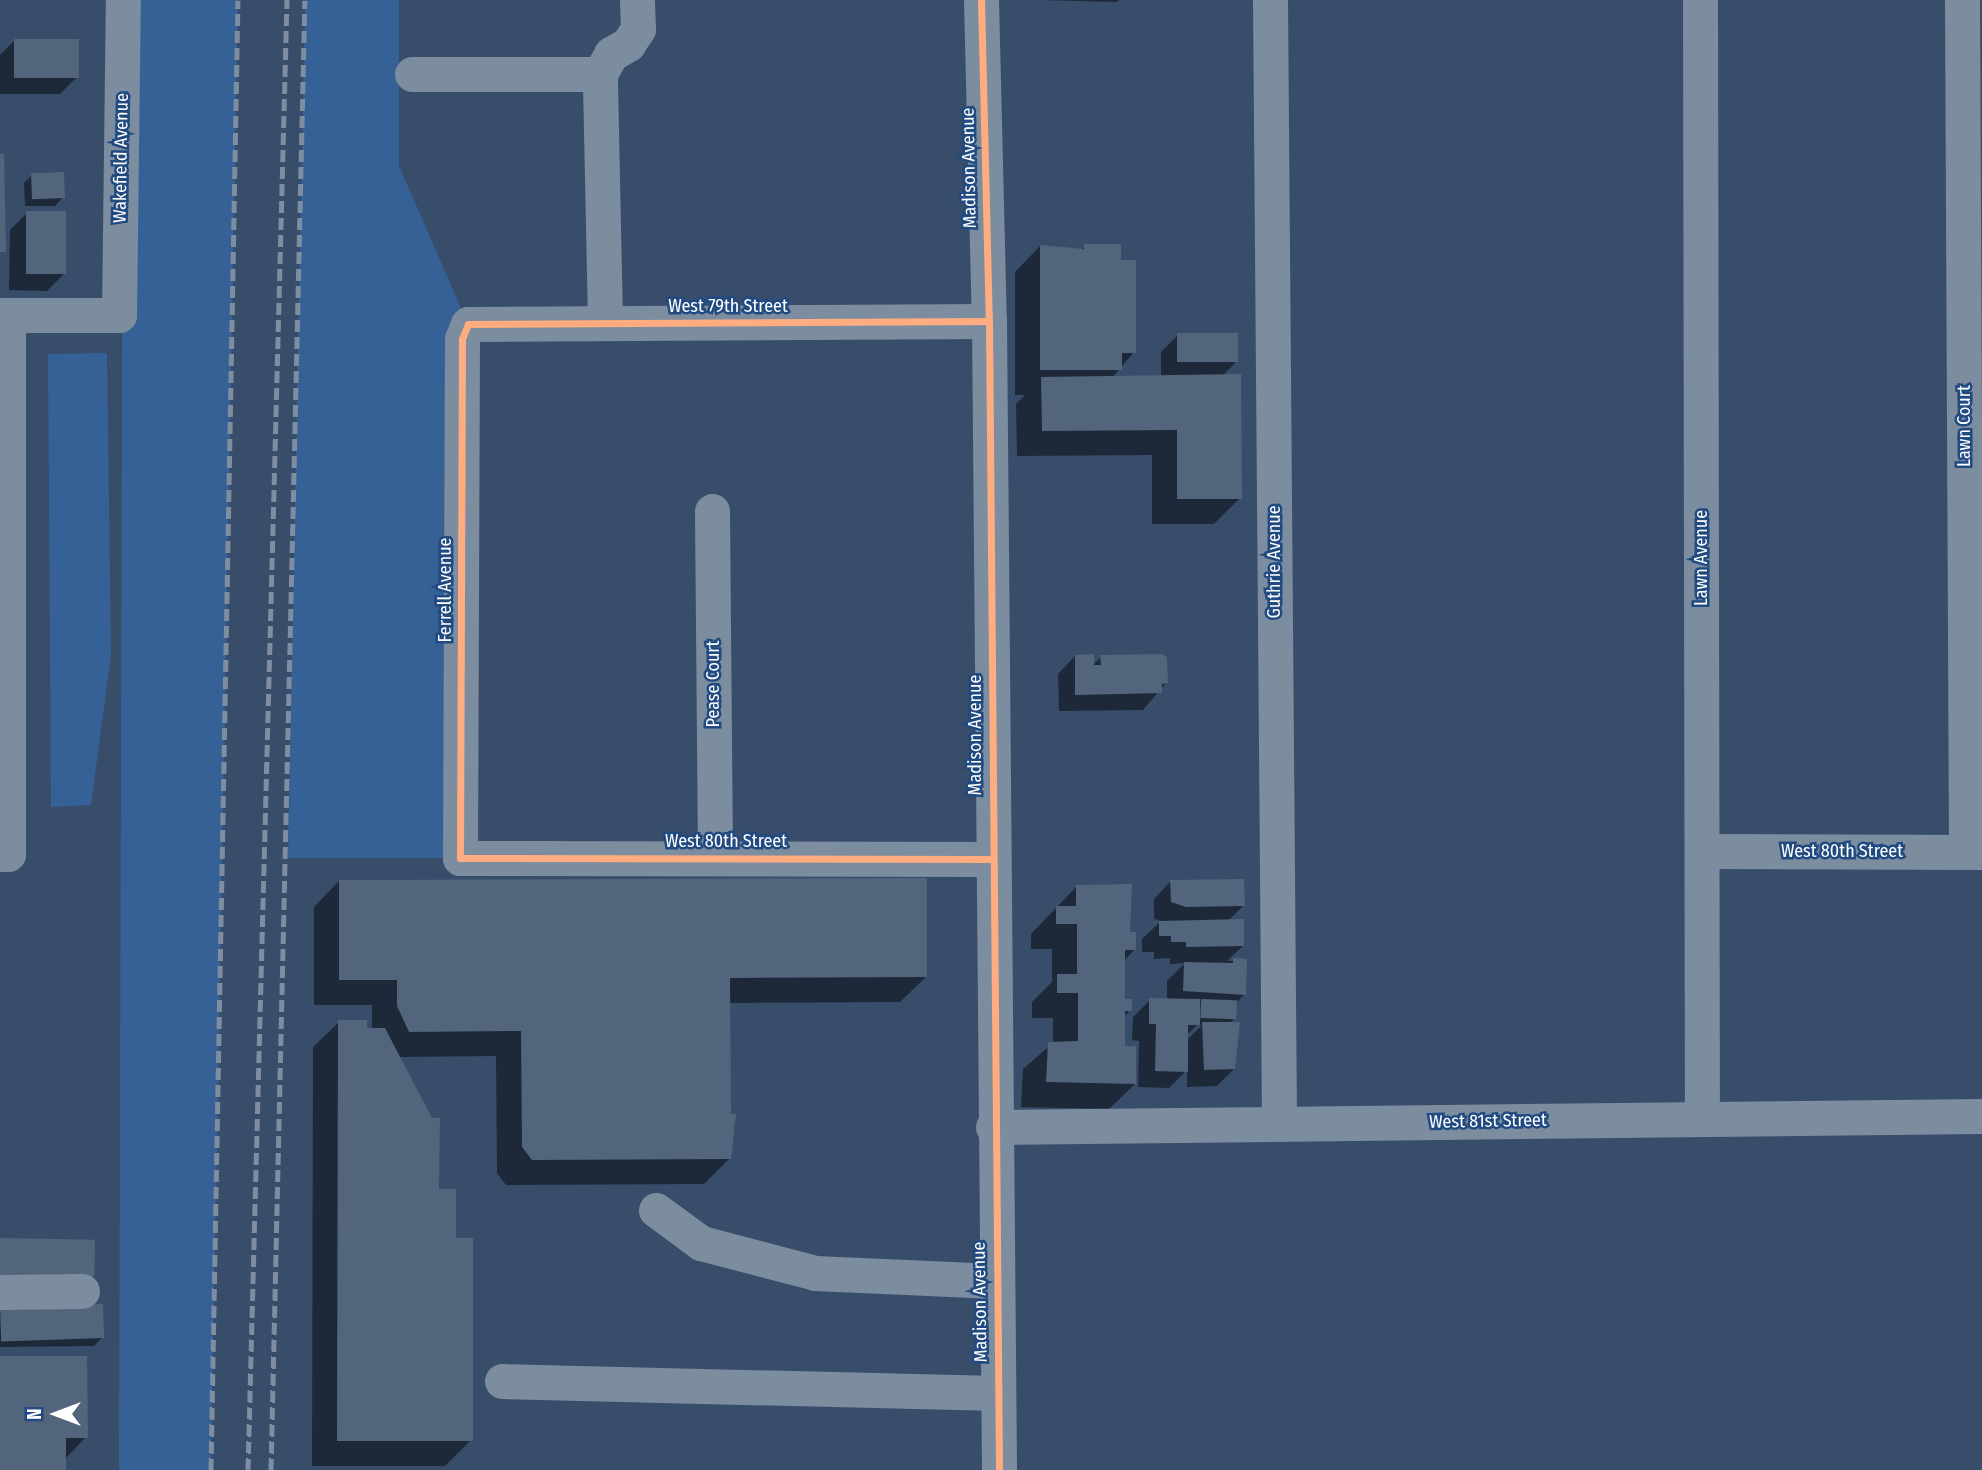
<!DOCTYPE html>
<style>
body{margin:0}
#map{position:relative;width:1982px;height:1470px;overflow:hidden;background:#374d6a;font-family:"Fira Sans Condensed",sans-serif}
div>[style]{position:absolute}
.green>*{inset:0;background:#356197}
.shadow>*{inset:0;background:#0007}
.building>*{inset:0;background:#52657c;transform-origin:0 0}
.minor>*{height:35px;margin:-17.5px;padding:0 17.5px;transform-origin:17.5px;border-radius:17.5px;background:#7c8da0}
.rail>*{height:5px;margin-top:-2.5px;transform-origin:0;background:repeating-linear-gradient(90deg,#7e8da0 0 12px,transparent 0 17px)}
.cycleway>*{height:7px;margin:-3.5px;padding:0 3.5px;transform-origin:3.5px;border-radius:3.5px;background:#ffac80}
span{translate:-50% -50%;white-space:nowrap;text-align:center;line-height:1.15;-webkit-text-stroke:5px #214a80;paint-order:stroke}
.street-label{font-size:18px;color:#fff}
.north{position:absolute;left:21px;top:1379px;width:70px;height:70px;-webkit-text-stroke:5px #214a80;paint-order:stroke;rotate:270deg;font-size:19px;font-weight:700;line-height:28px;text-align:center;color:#fff}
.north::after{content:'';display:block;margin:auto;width:24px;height:32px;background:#fff;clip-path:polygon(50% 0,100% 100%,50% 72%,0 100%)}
</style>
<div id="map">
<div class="green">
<div style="clip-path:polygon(123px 0,238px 0,211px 1470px,119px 1470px)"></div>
<div style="clip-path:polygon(305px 0,399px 0,399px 166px,468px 324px,460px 858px,288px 858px)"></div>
<div style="clip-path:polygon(107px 353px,111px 655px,91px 805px,51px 807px,48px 354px)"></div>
</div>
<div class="shadow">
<div style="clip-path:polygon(1040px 0,1119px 0,1117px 2px)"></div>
<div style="clip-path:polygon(15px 40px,77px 77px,60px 94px,0 94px,0 55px)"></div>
<div style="clip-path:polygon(32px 175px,63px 197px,55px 206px,25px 206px,24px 183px)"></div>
<div style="clip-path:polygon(27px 213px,64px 274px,47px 291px,9px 290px,10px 230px)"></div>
<div style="clip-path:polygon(1040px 246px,1080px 251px,1085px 246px,1119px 261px,1134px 352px,1112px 378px,1161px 377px,1161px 352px,1178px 335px,1237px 361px,1222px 376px,1240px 498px,1214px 524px,1152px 524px,1152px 455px,1017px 456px,1016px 404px,1025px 395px,1015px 395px,1015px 272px)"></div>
<div style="clip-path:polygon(1075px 656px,1092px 666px,1101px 657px,1166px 683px,1143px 710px,1059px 711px,1058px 674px)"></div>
<div style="clip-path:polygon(339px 881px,926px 977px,900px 1002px,729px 1003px,729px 1116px,735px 1116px,735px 1129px,729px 1134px,729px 1159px,704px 1184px,506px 1185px,497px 1173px,496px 1056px,398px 1057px,455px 1240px,471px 1440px,445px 1466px,312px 1466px,313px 1047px,339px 1022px,372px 1030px,372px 1005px,314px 1005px,314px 907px)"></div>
<div style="clip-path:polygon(evenodd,1171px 881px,1243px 906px,1228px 921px,1243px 946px,1227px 961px,1245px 960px,1244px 995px,1235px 1004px,1236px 1017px,1229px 1024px,1234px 1069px,1217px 1086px,1187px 1087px,1187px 1070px,1169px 1088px,1138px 1087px,1139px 1041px,1132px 1040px,1133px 1017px,1150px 1000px,1167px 1000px,1167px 981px,1185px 963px,1170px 964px,1170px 958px,1154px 959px,1154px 952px,1142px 952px,1142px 939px,1161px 921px,1154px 919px,1154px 899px,1171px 881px,1197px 1025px,1202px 1025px,1186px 1041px,1186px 1036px,1197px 1025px)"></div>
<div style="clip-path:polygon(1077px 886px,1128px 934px,1135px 949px,1124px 961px,1124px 1001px,1130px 1010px,1124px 1017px,1124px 1048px,1135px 1084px,1109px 1109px,1021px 1107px,1023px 1069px,1053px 1043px,1053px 1018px,1032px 1018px,1032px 1002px,1052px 982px,1052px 949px,1031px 949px,1031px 934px)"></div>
<div style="clip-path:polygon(0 1306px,102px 1338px,94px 1346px,0 1347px)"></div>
<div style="clip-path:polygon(0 1357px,86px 1437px,65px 1459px,65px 1470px,0 1470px)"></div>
</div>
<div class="building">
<div style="left:14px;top:39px;width:65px;height:39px"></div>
<div style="clip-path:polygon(0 154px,4px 154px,6px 252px,0 252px)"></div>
<div style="left:64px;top:172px;width:26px;height:33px;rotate:88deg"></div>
<div style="left:26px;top:211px;width:40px;height:63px"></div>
<div style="clip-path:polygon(1084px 244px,1121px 244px,1121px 260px,1136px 260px,1136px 353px,1122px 353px,1122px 370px,1040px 370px,1040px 245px,1084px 249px)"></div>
<div style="left:1177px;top:333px;width:61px;height:29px"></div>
<div style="clip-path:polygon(1241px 374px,1242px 499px,1177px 499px,1177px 430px,1042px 431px,1041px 377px)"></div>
<div style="clip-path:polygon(1094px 654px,1094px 665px,1101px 665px,1100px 655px,1162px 654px,1167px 657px,1168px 683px,1162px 684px,1162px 693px,1075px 695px,1075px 655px)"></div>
<div style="clip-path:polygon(927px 878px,927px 977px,730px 978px,731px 1114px,736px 1114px,731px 1159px,532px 1160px,522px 1147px,521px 1031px,409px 1032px,397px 1006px,397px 980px,339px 980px,339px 880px)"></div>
<div style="clip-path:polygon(1244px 879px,1245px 906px,1186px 907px,1171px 902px,1170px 880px)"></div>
<div style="clip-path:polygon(1132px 884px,1130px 932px,1136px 932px,1136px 950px,1125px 950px,1125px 999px,1132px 999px,1132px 1011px,1125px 1011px,1125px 1046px,1136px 1046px,1136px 1084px,1046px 1082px,1048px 1042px,1078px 1041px,1078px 993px,1057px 993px,1057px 974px,1077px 974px,1077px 924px,1056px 924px,1056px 906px,1076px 906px,1076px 885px)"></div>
<div style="clip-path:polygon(1244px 919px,1244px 946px,1186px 947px,1186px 942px,1171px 942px,1171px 936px,1159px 936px,1159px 921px)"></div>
<div style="clip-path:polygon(1233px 958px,1247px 959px,1246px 995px,1183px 991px,1184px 962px,1233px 963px)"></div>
<div style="clip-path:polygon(1149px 998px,1200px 999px,1200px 1025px,1188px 1025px,1188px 1072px,1155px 1071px,1156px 1024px,1149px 1024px)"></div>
<div style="left:1201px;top:999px;width:36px;height:19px;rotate:2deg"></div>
<div style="clip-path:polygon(338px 1020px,367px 1020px,367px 1028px,385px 1028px,432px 1118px,440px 1118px,439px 1189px,456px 1189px,456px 1238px,473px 1238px,473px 1441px,337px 1441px)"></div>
<div style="clip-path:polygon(1202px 1022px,1240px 1022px,1235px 1069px,1204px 1070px)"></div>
<div style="left:0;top:1238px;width:95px;height:37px;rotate:1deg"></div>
<div style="left:103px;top:1304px;width:34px;height:103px;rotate:88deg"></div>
<div style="clip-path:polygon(0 1356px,87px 1356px,88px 1438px,66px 1438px,66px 1470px,0 1470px)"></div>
</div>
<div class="minor">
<div style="left:981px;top:0;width:321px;rotate:88.6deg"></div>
<div style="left:989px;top:321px;width:1149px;rotate:89.5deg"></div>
<div style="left:1270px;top:0;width:1124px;rotate:89.54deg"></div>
<div style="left:1700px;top:0;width:1117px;rotate:89.9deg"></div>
<div style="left:1962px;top:0;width:851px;rotate:89.73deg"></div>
<div style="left:412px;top:74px;width:188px"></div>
<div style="left:0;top:315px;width:119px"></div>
<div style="left:119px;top:315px;width:315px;rotate:-89.3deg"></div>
<div style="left:605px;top:321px;width:247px;rotate:-91.2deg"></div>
<div style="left:600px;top:74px;width:23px;rotate:-61deg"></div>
<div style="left:611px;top:54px;width:20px;rotate:-30deg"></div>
<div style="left:628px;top:44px;width:18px;rotate:-56deg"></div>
<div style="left:638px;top:29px;width:29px;rotate:-92deg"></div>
<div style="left:989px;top:321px;width:521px;rotate:179.67deg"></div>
<div style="left:468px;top:324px;width:16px;rotate:112deg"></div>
<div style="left:462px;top:339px;width:519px;rotate:90.22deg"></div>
<div style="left:460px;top:858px;width:532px;rotate:0.11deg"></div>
<div style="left:712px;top:511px;width:346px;rotate:89.5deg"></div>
<div style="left:1702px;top:851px;width:280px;rotate:0.2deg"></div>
<div style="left:0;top:854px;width:8px"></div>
<div style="left:8px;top:854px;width:539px;rotate:-90deg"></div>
<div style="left:993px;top:1127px;width:989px;rotate:-0.64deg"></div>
<div style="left:656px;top:1210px;width:56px;rotate:36.3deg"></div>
<div style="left:701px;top:1243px;width:118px;rotate:14.7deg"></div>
<div style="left:815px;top:1273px;width:181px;rotate:2.5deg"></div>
<div style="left:0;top:1292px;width:82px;rotate:-0.7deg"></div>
<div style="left:502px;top:1381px;width:495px;rotate:1.4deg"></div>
</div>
<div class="rail">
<div style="left:211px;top:1470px;width:1470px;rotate:-88.95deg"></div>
<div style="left:248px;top:1470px;width:1471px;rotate:-88.48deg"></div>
<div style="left:271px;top:1470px;width:1470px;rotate:-88.68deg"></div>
</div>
<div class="cycleway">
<div style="left:981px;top:0;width:321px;rotate:88.6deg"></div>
<div style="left:989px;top:321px;width:1149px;rotate:89.5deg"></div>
<div style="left:989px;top:321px;width:521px;rotate:179.67deg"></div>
<div style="left:468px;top:324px;width:16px;rotate:112deg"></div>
<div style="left:462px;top:339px;width:519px;rotate:90.22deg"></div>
<div style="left:460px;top:858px;width:532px;rotate:0.11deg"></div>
</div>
<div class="street-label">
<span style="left:121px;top:158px;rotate:-89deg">Wakefield Avenue</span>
<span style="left:969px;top:168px;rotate:-91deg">Madison Avenue</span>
<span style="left:728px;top:306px">West 79th Street</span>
<span style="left:1964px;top:426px;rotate:-90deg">Lawn Court</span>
<span style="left:1701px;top:558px;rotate:-90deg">Lawn Avenue</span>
<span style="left:1274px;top:562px;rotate:-90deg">Guthrie Avenue</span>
<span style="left:445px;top:590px;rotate:-90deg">Ferrell Avenue</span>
<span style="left:713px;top:684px;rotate:-90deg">Pease Court</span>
<span style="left:975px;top:735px;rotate:-90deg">Madison Avenue</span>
<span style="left:726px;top:841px">West 80th Street</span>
<span style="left:1842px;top:851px">West 80th Street</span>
<span style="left:1488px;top:1121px;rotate:-1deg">West 81st Street</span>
<span style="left:980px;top:1302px;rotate:-91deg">Madison Avenue</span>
</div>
<div class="north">N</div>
</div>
